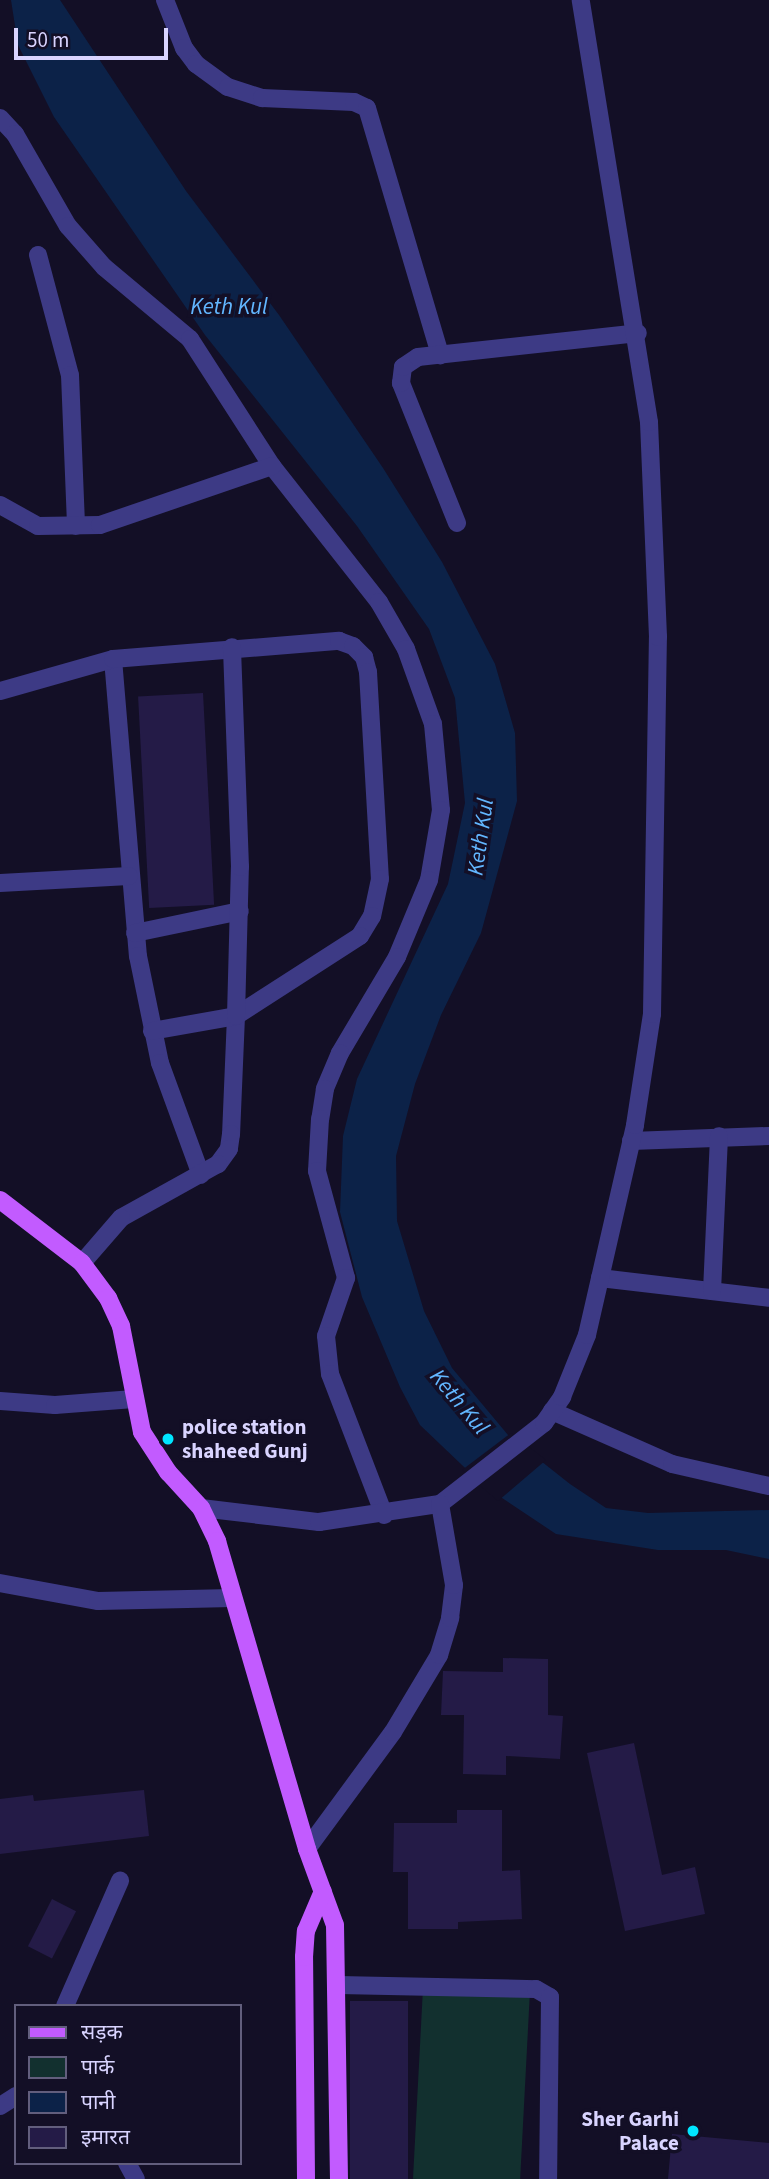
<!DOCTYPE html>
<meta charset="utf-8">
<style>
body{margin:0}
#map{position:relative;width:769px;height:2179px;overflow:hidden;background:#130f26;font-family:"Source Sans 3","Noto Sans Devanagari",sans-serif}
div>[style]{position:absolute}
.green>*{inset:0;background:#12302f;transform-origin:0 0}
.water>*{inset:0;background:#0c2248}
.pier>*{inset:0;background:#130f26}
.building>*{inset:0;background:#241b47;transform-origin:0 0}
.minor>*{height:18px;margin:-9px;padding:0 9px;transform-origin:9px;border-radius:9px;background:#3d3a85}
.major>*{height:18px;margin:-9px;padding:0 9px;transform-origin:9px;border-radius:9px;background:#c25bff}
.dots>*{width:19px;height:19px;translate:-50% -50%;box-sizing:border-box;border:4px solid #130f26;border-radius:50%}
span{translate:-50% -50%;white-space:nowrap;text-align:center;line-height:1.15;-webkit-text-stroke:7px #130f26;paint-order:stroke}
.poi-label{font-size:21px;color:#d9d4ff;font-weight:700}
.left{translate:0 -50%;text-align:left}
.right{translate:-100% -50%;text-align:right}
.water-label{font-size:23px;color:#62b6ff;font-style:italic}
.legend{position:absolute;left:14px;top:2004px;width:228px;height:161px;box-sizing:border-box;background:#130f26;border:2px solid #625e7d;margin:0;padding:9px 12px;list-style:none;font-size:21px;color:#d9d4ff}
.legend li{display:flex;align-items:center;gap:14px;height:35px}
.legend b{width:35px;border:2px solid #625e7d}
.scale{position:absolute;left:14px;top:28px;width:154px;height:32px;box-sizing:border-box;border:4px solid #d9d4ff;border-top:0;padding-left:9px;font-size:21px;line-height:24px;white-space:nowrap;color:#d9d4ff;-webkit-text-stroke:5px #130f26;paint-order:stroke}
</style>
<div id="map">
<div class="green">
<div style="left:423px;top:1988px;width:107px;height:191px;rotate:3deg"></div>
</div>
<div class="water">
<div style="clip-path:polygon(11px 0,60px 0,186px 191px,279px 315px,383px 468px,442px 562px,495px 664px,515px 733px,517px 801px,481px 933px,441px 1015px,415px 1084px,396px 1156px,397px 1221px,424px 1311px,452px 1368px,508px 1435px,570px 1484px,606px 1508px,648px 1513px,769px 1510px,769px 1559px,726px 1550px,658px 1550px,556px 1534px,484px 1486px,420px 1425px,400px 1387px,362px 1297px,340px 1212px,343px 1136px,357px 1079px,448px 884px,465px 803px,455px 698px,429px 629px,357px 526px,205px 335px,54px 117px,18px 45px)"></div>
</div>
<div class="pier">
<div style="clip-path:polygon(511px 1433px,546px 1460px,498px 1501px,462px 1470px)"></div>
</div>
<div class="building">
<div style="left:203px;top:693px;width:212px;height:65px;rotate:87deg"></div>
<div style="clip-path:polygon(503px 1658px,548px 1659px,548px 1715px,563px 1716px,560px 1759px,506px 1756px,506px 1775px,463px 1774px,464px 1715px,441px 1715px,443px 1671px,503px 1672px)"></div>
<div style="clip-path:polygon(634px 1743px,662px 1875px,695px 1867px,705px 1914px,625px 1931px,587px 1753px)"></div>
<div style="clip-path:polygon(144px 1790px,149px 1836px,0 1854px,0 1799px,33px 1795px,34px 1801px)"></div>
<div style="clip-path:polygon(457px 1810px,502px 1810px,502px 1871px,520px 1870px,522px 1919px,458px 1922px,458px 1929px,408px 1929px,408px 1872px,393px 1872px,394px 1823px,457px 1823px)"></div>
<div style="left:52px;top:1899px;width:27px;height:53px;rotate:27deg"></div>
<div style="left:350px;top:2001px;width:58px;height:178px"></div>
<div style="clip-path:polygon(672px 2134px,769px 2143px,769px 2179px,668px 2179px)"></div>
</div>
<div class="minor">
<div style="left:165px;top:0;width:52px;rotate:68.4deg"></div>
<div style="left:184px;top:48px;width:20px;rotate:53deg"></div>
<div style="left:196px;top:64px;width:39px;rotate:36deg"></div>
<div style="left:228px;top:87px;width:36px;rotate:18deg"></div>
<div style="left:262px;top:98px;width:92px;rotate:2.5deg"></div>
<div style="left:354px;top:102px;width:14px;rotate:25deg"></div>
<div style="left:367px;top:108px;width:258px;rotate:73.5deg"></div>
<div style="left:0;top:118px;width:22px;rotate:47deg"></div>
<div style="left:15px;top:134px;width:106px;rotate:60.1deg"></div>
<div style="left:68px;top:226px;width:55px;rotate:48.7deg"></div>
<div style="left:104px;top:267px;width:112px;rotate:39.9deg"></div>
<div style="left:190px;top:339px;width:151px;rotate:57.2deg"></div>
<div style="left:272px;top:466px;width:173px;rotate:51.8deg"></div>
<div style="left:379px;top:602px;width:54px;rotate:60.1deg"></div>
<div style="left:406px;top:649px;width:80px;rotate:70.2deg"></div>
<div style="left:433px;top:724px;width:86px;rotate:84.7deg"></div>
<div style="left:441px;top:810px;width:71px;rotate:99.7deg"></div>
<div style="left:429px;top:880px;width:83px;rotate:112.6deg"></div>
<div style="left:397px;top:957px;width:112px;rotate:120.7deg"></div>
<div style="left:340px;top:1053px;width:39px;rotate:113deg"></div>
<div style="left:325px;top:1089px;width:30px;rotate:99deg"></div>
<div style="left:320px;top:1119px;width:52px;rotate:93.3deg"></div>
<div style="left:317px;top:1171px;width:111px;rotate:74.8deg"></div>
<div style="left:346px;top:1278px;width:61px;rotate:109deg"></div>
<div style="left:326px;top:1336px;width:38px;rotate:84deg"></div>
<div style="left:330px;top:1374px;width:151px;rotate:69deg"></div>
<div style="left:38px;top:255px;width:124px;rotate:75.1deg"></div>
<div style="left:70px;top:375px;width:151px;rotate:87.7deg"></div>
<div style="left:0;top:505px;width:43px;rotate:28.9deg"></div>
<div style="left:38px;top:526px;width:62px;rotate:-0.9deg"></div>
<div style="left:100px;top:525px;width:182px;rotate:-18.9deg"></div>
<div style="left:457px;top:523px;width:151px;rotate:-111.8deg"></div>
<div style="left:401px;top:383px;width:16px;rotate:-83deg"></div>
<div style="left:403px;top:367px;width:18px;rotate:-34deg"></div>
<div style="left:418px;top:357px;width:221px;rotate:-6.2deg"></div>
<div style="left:113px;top:659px;width:298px;rotate:85.2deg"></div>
<div style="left:138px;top:956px;width:109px;rotate:78.4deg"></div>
<div style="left:160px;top:1063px;width:119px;rotate:69.9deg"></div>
<div style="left:0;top:691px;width:117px;rotate:-15.8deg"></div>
<div style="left:113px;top:659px;width:227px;rotate:-4.6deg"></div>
<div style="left:339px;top:641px;width:15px;rotate:20deg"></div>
<div style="left:353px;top:646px;width:16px;rotate:45deg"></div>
<div style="left:364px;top:657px;width:16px;rotate:75deg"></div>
<div style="left:368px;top:672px;width:207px;rotate:86.7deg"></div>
<div style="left:380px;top:879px;width:38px;rotate:102deg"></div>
<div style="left:372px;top:916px;width:23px;rotate:121deg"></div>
<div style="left:360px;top:936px;width:148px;rotate:147.2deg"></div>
<div style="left:236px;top:1016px;width:118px;rotate:92.4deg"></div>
<div style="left:231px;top:1134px;width:15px;rotate:98deg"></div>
<div style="left:229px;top:1149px;width:19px;rotate:126deg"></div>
<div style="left:218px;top:1164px;width:111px;rotate:150.9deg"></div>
<div style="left:121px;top:1218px;width:60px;rotate:130.9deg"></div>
<div style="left:0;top:883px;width:129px;rotate:-3.1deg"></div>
<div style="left:135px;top:933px;width:107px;rotate:-11.8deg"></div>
<div style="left:152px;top:1031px;width:85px;rotate:-10.1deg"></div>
<div style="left:236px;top:1016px;width:149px;rotate:-88.5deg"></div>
<div style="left:240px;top:867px;width:220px;rotate:-92.1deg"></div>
<div style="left:631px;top:1141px;width:138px;rotate:-2.1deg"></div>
<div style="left:600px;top:1278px;width:170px;rotate:6.7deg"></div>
<div style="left:712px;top:1291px;width:155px;rotate:-87.4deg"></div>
<div style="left:0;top:1401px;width:55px;rotate:4.2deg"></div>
<div style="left:55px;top:1405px;width:79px;rotate:-4.3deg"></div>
<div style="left:552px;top:1411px;width:131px;rotate:23.8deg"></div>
<div style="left:672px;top:1464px;width:99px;rotate:12.8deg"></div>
<div style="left:201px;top:1508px;width:119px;rotate:6.8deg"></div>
<div style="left:319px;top:1522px;width:122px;rotate:-8.5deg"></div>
<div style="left:440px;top:1504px;width:132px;rotate:-37.9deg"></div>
<div style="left:544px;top:1423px;width:32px;rotate:-55deg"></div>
<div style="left:562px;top:1397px;width:67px;rotate:-68deg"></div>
<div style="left:587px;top:1335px;width:215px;rotate:-77.1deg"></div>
<div style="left:635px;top:1125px;width:112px;rotate:-81.3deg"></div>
<div style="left:652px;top:1014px;width:377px;rotate:-89.1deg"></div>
<div style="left:658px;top:637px;width:215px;rotate:-92.4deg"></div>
<div style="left:649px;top:422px;width:427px;rotate:-99.2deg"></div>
<div style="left:0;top:1583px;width:100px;rotate:10.4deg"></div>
<div style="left:98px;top:1601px;width:134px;rotate:-1.3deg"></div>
<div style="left:307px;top:1849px;width:145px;rotate:-53.7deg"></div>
<div style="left:393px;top:1732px;width:90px;rotate:-59.1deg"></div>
<div style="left:439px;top:1655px;width:39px;rotate:-73deg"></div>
<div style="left:450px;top:1618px;width:33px;rotate:-83deg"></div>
<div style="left:454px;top:1585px;width:82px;rotate:-99.8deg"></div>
<div style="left:339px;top:1985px;width:197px;rotate:1.2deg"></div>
<div style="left:536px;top:1989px;width:16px;rotate:30deg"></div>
<div style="left:550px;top:1997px;width:182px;rotate:90.6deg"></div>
<div style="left:65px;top:2006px;width:137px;rotate:-66.3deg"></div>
<div style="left:0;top:2106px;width:19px;rotate:-32deg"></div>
<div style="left:127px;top:2163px;width:18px;rotate:61deg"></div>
</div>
<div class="major">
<div style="left:0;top:1200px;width:103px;rotate:37.5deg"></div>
<div style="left:82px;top:1263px;width:44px;rotate:53.4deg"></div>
<div style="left:108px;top:1298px;width:31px;rotate:65deg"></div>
<div style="left:121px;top:1326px;width:108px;rotate:78.8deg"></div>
<div style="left:142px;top:1432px;width:48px;rotate:57deg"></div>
<div style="left:168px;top:1472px;width:49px;rotate:47.5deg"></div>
<div style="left:201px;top:1508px;width:37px;rotate:64deg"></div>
<div style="left:217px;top:1541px;width:321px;rotate:73.7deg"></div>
<div style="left:307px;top:1849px;width:81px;rotate:69.8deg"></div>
<div style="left:335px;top:1925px;width:254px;rotate:89.1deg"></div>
<div style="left:306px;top:2179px;width:222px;rotate:-90.5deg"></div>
<div style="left:304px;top:1957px;width:26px;rotate:-86deg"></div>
<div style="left:306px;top:1931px;width:43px;rotate:-67deg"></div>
</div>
<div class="dots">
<div style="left:168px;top:1439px;background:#00e5ff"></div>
<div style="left:693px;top:2131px;background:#00e5ff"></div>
</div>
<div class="poi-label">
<span class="left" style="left:182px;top:1439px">police station<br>shaheed Gunj</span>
<span class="right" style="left:679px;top:2131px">Sher Garhi<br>Palace</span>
</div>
<div class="water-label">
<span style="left:229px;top:307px">Keth Kul</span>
<span style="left:481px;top:837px;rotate:-82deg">Keth Kul</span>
<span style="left:459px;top:1402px;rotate:50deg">Keth Kul</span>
</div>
<ul class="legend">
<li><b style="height:9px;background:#c25bff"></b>सड़क</li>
<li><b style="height:19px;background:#12302f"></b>पार्क</li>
<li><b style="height:19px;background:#0c2248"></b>पानी</li>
<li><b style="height:19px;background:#241b47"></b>इमारत</li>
</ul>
<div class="scale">50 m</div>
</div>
